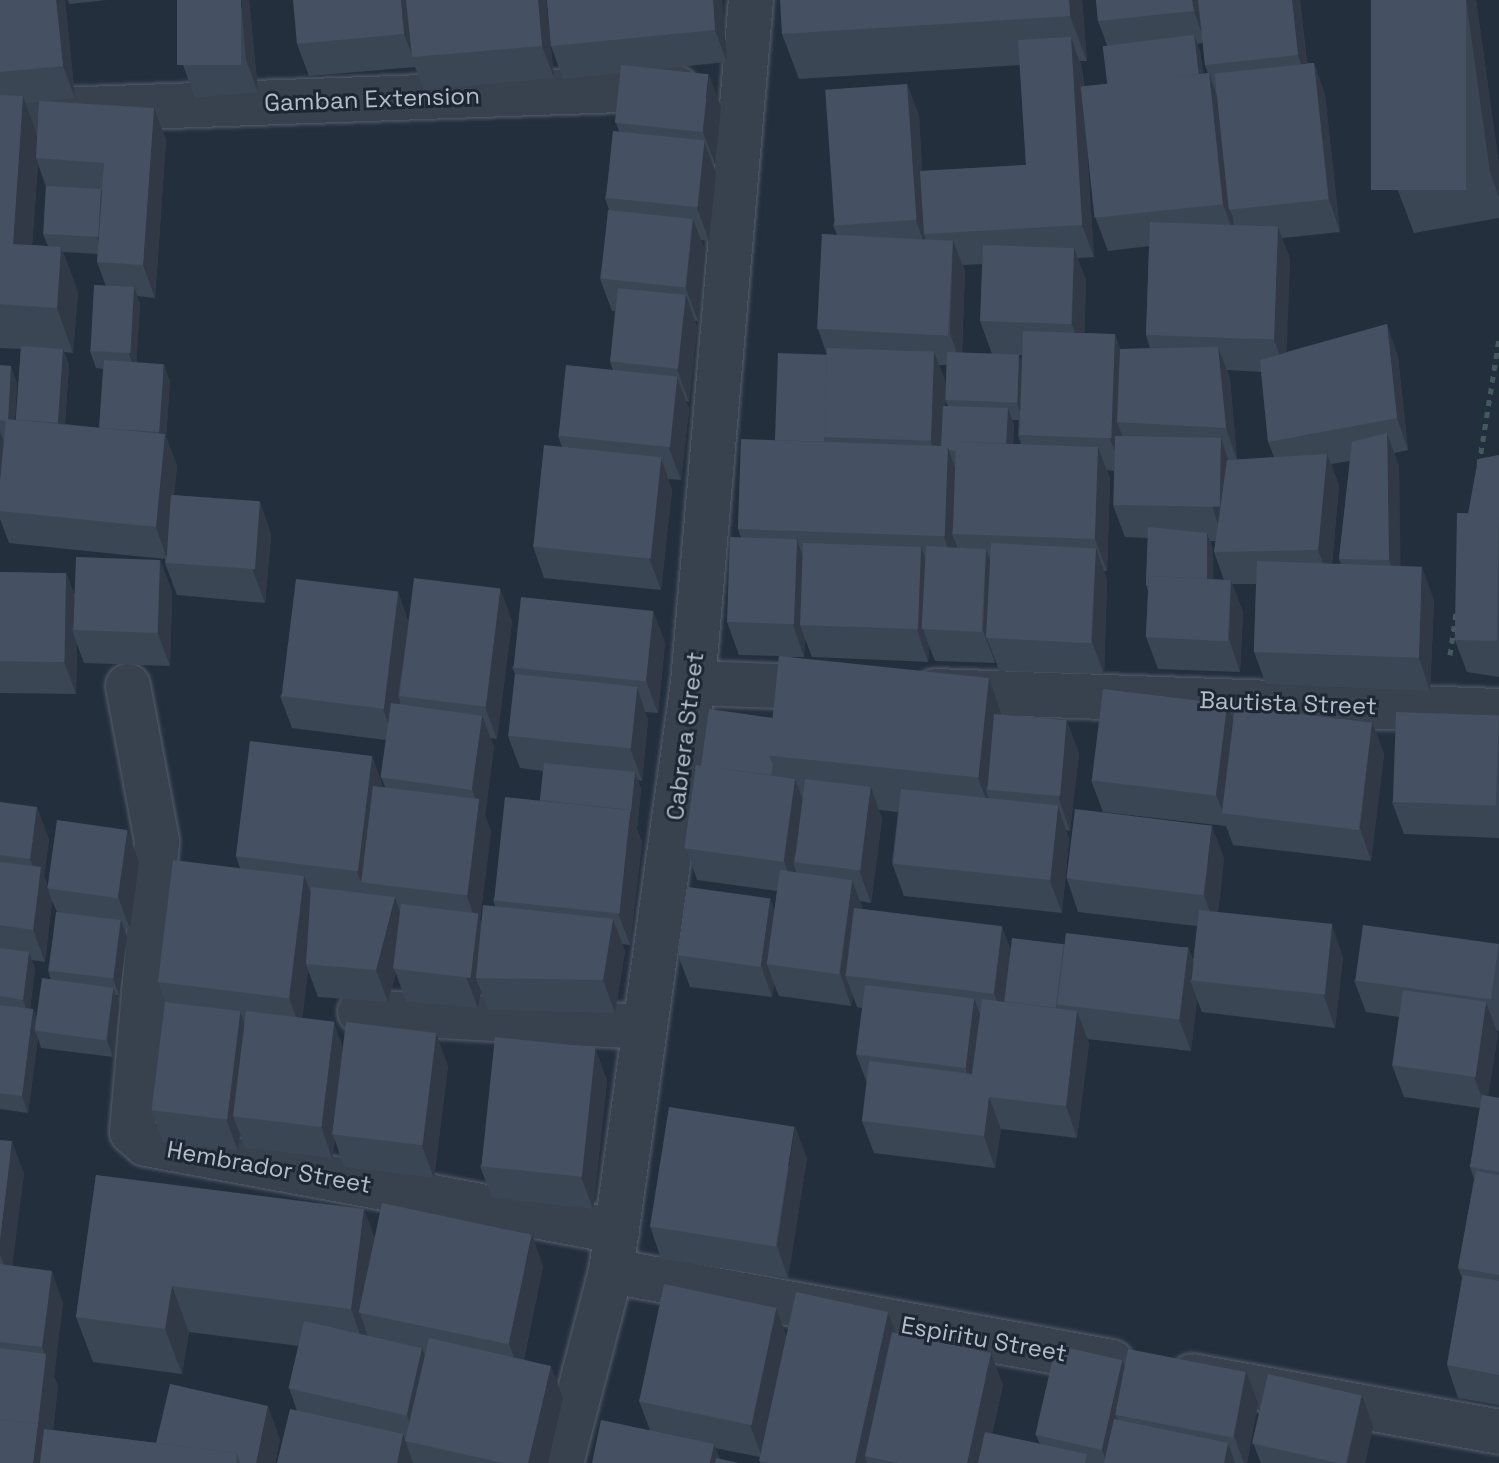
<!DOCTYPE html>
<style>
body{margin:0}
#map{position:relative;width:1499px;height:1463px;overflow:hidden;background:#242f3e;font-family:"Space Grotesk",sans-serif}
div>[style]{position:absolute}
.path>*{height:5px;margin-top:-2.5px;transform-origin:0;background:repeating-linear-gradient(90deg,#44595c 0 6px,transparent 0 12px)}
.roads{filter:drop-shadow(0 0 2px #565f6c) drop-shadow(0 0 2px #565f6c)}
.minor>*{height:44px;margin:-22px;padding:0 22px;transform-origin:22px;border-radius:22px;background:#38414e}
.wall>*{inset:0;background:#3b4654}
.shaded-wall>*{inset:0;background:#303945}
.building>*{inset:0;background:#455162;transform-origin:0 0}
span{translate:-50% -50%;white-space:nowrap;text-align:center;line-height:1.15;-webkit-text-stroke:6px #1d2633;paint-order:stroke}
.street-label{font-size:24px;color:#b4bcc9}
</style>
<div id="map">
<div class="path">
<div style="left:1479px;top:465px;width:128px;rotate:-81deg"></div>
<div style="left:1450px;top:655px;width:42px;rotate:-81.9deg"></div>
</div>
<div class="roads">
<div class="minor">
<div style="left:0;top:112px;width:677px;rotate:-2.03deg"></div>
<div style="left:693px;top:683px;width:142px;rotate:2deg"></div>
<div style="left:128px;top:686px;width:158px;rotate:79.4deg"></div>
<div style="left:157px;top:841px;width:292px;rotate:94.9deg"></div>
<div style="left:132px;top:1132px;width:18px;rotate:41deg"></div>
<div style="left:146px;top:1144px;width:479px;rotate:10.5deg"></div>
<div style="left:935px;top:691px;width:564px;rotate:2.03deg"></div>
<div style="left:360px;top:1012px;width:285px;rotate:3deg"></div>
<div style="left:611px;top:1271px;width:509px;rotate:10.29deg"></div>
<div style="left:1192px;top:1376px;width:312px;rotate:10.3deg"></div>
<div style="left:561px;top:1463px;width:198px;rotate:-75.4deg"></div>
<div style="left:611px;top:1271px;width:594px;rotate:-82.06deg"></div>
<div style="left:693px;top:683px;width:685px;rotate:-85.15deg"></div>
</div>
</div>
<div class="wall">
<div style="clip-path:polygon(evenodd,0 0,65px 0,75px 98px,44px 101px,154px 108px,166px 140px,155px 298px,137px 296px,140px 304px,136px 362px,170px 381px,166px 437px,177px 466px,174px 495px,260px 502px,271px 535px,265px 603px,177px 595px,165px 563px,165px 559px,9px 543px,0 519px,0 365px,17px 383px,15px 420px,16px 420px,21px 349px,0 348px,0 0,39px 102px,37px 135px,25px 103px,39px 102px,0 0,38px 164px,46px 187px,43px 234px,48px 246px,32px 245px,38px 164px,0 0,63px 252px,98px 254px,97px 262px,106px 286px,90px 351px,96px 368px,103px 369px,99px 428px,65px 424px,69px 365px,64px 352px,73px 353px,78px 292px,63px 252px)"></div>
<div style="clip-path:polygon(68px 0,107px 0,69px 4px)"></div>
<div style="clip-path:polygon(249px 0,258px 92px,195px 98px,183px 65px)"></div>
<div style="clip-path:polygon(546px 0,554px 78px,424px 90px,415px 67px,309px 76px,297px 44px)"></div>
<div style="clip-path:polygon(547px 0,722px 0,727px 62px,659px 69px,721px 107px,715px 164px,713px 164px,716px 173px,709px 241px,701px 240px,705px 251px,698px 321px,695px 321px,697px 327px,689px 402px,686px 401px,689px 409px,681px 480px,668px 479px,672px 490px,661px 590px,544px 578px,533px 546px,562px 447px,558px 436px,613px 370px,610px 362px,615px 311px,612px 311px,600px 279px,609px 210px,605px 198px,619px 131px,616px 123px,621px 73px,563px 79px,551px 46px)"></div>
<div style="clip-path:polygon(evenodd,1082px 0,1087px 61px,1080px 61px,1082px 69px,1084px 87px,1108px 85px,1107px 45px,1098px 21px,1096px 0,1300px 0,1307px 63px,1314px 63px,1325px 95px,1340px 232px,1282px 238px,1290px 259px,1286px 352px,1387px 324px,1398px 357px,1408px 450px,1394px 453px,1399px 466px,1400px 566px,1434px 600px,1430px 691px,1266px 684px,1254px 652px,1256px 584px,1232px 584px,1243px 612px,1240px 672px,1158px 669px,1146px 637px,1148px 591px,1146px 585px,1148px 538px,1125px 537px,1113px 505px,1114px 471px,1107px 470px,1110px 479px,1107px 571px,1104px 571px,1107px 580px,1104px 674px,999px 671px,995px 659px,995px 663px,935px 661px,929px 646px,928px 662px,812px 657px,805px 639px,804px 657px,785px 657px,1002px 714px,1079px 753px,1070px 831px,1066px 830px,1069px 839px,1062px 913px,904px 896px,892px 863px,898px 812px,879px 810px,882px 819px,871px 903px,860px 901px,863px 909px,1002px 927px,1011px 951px,1064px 944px,1188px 947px,1193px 960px,1197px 926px,1078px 912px,1067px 879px,1224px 858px,1218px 912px,1343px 957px,1335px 1028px,1202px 1012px,1197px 999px,1191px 1051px,1087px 1039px,1089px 1043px,1077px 1138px,1001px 1129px,995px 1168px,874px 1153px,862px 1121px,867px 1083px,856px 1054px,862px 1008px,857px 1007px,853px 996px,851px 1006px,779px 996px,774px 984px,772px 997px,690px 987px,678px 955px,775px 910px,777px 891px,697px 880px,686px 848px,701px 766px,773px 718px,779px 656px,739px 655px,727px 622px,741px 537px,738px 529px,775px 440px,827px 355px,818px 329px,837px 235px,833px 225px,907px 84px,919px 116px,922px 171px,1026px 165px,1020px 65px,799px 79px,782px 34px,1082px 0,1203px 43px,1205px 65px,1208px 73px,1203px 74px,1200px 51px,1197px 44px,1203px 43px,1082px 0,1086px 135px,1096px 219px,1108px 251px,1149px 246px,1146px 335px,1150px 348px,1120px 349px,1115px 334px,1084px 333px,1086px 280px,1077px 258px,1094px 257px,1086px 135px,1082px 0,982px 264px,980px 321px,992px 354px,1022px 355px,1021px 362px,962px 353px,965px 272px,963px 265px,982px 264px,1082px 0,939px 365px,947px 365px,945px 400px,948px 406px,945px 406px,946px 384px,939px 365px,1082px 0,1227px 370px,1261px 372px,1268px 442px,1274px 457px,1237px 460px,1230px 379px,1227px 370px,1082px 0,1012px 420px,1019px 420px,1018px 435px,1021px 444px,1013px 444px,1014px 425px,1012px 420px,1082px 0,1350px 461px,1339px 559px,1341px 564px,1332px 564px,1339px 486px,1331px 464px,1350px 461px,1082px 0,1210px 541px,1216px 541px,1214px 552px,1224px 580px,1213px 579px,1213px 550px,1210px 541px)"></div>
<div style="clip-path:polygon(1371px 0,1476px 0,1499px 165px,1499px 218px,1414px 233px,1397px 188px)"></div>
<div style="clip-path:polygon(1499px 455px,1499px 677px,1467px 672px,1455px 640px,1468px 514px)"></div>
<div style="clip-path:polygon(160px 560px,172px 592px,170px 666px,84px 663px,77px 644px,76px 694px,0 693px,0 572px,66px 573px,74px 594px)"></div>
<div style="clip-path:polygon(500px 589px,512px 621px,497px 739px,490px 738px,494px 747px,485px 815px,491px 832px,480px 919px,481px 923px,495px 906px,493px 900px,540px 800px,543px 771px,520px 768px,508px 736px,515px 674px,512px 667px,653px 611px,665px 643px,658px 713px,645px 712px,648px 720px,642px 781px,638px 780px,641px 789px,637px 829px,642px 842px,630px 945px,622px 944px,625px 951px,615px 1013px,488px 1010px,481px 991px,478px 1008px,406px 1002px,396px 973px,388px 1002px,318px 997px,308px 970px,302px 1018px,343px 1048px,448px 1066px,434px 1178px,344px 1167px,335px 1140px,332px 1158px,245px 1148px,240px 1134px,238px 1151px,163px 1142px,151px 1110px,165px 1002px,158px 982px,240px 868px,236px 856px,372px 756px,383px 787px,385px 787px,381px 777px,386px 740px,292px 728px,280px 696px,398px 592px,408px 621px)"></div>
<div style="clip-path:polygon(1227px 704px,1233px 720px,1372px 722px,1384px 754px,1371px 861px,1233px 845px,1226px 826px,1103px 812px,1091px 780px)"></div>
<div style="clip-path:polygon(1499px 716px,1499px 838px,1404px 834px,1392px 802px)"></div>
<div style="clip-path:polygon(evenodd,0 802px,49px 839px,44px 876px,48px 887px,127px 830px,139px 862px,130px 929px,124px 928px,127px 937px,119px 995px,116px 995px,119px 1005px,113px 1057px,41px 1048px,38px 1038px,28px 1113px,0 1109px,0 802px,52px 901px,57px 912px,48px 970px,51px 980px,37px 1019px,33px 1009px,30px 1009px,35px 969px,32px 960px,45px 962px,52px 901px)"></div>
<div style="clip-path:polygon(1499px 944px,1499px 1031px,1496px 1030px,1498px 1034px,1488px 1096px,1499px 1098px,1499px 1405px,1458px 1398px,1447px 1365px,1462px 1278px,1458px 1268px,1474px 1179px,1470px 1167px,1480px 1108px,1404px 1097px,1392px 1065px,1399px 1017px,1366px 1012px,1354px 980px)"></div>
<div style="clip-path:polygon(595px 1048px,607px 1081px,593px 1209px,492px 1198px,480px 1166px)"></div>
<div style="clip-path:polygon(0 1140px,24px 1173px,12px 1266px,63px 1303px,54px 1376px,58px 1386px,53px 1430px,156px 1443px,280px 1439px,275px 1463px,0 1463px)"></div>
<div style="clip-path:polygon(807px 1158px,788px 1278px,661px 1259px,650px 1226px)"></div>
<div style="clip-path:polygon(96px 1175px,375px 1238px,543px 1266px,524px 1359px,563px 1398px,548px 1463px,277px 1463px,297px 1411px,289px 1388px,299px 1346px,189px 1332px,182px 1374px,93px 1362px,76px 1317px)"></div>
<div style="clip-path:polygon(888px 1312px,896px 1333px,1003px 1385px,992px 1434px,1040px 1444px,1036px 1435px,1122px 1360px,1125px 1369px,1258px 1403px,1247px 1463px,760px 1463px,760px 1457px,715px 1448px,720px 1459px,592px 1463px,650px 1430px,639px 1401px,786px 1336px)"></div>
<div style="clip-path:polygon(1362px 1395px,1373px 1427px,1365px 1463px,1261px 1463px,1253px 1443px)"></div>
</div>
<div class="shaded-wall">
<div style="clip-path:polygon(56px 0,65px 0,75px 98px,63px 66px)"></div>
<div style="clip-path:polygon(241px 0,249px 0,258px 92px,246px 60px)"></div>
<div style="clip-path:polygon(401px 0,410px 0,413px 57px,404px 34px)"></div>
<div style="clip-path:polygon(538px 0,546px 0,554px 78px,542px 46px)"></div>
<div style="clip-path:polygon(713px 0,722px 0,727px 62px,715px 30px)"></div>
<div style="clip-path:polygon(1069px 0,1082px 0,1087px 61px,1070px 16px)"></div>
<div style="clip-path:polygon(1192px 0,1200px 0,1205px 43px,1194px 11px)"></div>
<div style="clip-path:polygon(1292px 0,1300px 0,1309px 87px,1298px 55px)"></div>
<div style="clip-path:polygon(1466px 0,1476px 0,1499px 165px,1499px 197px,1490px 172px)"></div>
<div style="clip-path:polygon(1194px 35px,1200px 51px,1205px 95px,1199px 79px)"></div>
<div style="clip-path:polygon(1071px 37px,1082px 69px,1094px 257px,1082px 225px)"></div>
<div style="clip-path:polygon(1314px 63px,1325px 95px,1340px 232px,1329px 199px)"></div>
<div style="clip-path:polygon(1209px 73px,1220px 105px,1230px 210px,1233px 217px,1235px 237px,1223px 204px)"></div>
<div style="clip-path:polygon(709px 74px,721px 107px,715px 164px,703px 132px)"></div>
<div style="clip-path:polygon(907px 84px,919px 116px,926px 234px,924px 234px,927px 242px,927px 252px,916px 220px)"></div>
<div style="clip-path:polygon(23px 96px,39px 141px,36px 158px,38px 164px,29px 289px,13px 244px)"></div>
<div style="clip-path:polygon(154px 108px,166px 140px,155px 298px,143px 265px)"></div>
<div style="clip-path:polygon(704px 141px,716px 173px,709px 241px,697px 208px)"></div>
<div style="clip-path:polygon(101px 189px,107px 206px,103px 255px,97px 238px)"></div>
<div style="clip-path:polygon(693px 219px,705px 251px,698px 321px,686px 289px)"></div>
<div style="clip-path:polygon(1278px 227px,1290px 259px,1286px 372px,1274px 340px)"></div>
<div style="clip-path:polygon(953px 240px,965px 272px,961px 366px,950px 333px)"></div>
<div style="clip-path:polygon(61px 247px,78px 292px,73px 353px,57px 308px)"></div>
<div style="clip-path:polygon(1074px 248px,1086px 280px,1084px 357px,1072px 325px)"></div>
<div style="clip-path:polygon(134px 287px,140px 304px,136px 371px,129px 355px)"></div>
<div style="clip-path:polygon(686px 295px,697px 327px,689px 402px,677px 369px)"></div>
<div style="clip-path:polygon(1387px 324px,1398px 357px,1408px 450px,1397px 418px)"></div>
<div style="clip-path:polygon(1115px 334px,1126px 366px,1117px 422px,1123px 438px,1122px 471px,1110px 439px)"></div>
<div style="clip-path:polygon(1218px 347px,1230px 379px,1237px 460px,1226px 428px)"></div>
<div style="clip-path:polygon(63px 349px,69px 365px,64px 439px,58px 422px)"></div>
<div style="clip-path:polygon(934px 352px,946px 384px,943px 474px,931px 442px)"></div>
<div style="clip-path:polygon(1019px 355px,1025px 372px,1023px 420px,1017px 403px)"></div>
<div style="clip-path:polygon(164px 364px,170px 381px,166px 437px,177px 466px,167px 559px,156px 527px,158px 440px)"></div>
<div style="clip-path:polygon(11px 366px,17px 383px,14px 438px,8px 421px)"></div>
<div style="clip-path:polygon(677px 377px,689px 409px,681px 480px,669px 448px)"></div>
<div style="clip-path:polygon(1008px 408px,1014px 425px,1012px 469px,1006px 452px)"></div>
<div style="clip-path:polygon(0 431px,6px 448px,0 480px)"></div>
<div style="clip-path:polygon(1387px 433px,1399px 466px,1401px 592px,1389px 560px)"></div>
<div style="clip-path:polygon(1221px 438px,1232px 471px,1224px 542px,1213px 509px)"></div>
<div style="clip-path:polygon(948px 447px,959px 480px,952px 534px,957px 546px,956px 570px,944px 537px)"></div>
<div style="clip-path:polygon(1098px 447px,1110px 479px,1107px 571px,1095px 539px)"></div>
<div style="clip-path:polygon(1327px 454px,1339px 486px,1330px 582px,1318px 550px)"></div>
<div style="clip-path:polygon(661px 458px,672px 490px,661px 590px,649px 558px)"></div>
<div style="clip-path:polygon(260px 502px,271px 535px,265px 603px,253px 571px)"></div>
<div style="clip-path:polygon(1207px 533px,1213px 550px,1214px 601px,1207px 584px)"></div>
<div style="clip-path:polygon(797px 539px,808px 572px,800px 625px,805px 639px,804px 657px,793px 625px)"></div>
<div style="clip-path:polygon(921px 547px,933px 579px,923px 629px,929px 646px,928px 662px,917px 630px)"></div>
<div style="clip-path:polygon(1096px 548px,1107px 580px,1104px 674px,1092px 642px)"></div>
<div style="clip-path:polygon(986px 549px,998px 581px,987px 638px,995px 659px,995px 663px,983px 631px)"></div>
<div style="clip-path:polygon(160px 560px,172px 592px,170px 666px,158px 634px)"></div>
<div style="clip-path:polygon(1422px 567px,1434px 600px,1430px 691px,1419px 658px)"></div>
<div style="clip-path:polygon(66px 573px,78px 606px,72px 630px,77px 644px,76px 694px,64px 662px)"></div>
<div style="clip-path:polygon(1231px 580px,1243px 612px,1240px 672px,1229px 639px)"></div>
<div style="clip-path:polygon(500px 589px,512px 621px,497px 739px,485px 707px)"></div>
<div style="clip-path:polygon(398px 592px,409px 624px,398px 696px,400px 700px,395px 741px,383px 709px)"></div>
<div style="clip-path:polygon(653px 611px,665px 643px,658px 713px,646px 681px)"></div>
<div style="clip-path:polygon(989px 679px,1005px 724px,986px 790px,996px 816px,995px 823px,978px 778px)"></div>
<div style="clip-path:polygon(637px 687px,648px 720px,642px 781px,630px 748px)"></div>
<div style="clip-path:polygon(1227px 704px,1239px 736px,1223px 813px,1216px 794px)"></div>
<div style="clip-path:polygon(482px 715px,494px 747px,485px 815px,491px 832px,480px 919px,490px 945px,476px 978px,481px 991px,478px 1008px,466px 976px,476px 922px,467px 896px,478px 806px,472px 789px)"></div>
<div style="clip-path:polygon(1067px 721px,1079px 753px,1070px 831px,1059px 799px)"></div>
<div style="clip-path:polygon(1372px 722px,1384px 754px,1371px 861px,1360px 828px)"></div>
<div style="clip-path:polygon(372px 756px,384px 789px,361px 882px,357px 872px)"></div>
<div style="clip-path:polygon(635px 772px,641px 789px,637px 829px,642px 842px,630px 945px,618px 913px)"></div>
<div style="clip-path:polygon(795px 779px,807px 811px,793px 862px,798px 877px,796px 893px,784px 861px)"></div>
<div style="clip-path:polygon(871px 787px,882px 819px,871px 903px,859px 870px)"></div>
<div style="clip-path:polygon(1058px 806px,1069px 839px,1062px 913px,1050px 881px)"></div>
<div style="clip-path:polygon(37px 807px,49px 839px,44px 876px,52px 901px,45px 962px,33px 930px,39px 883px,30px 859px)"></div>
<div style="clip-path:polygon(1212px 826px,1224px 858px,1216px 928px,1204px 896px)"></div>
<div style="clip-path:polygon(127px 830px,139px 862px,130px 929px,118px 897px)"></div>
<div style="clip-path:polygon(304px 875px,316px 907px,306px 964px,308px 970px,301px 1031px,289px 998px)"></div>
<div style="clip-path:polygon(852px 880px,864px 912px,845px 975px,853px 996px,851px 1006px,840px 973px)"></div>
<div style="clip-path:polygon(395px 897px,407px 930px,394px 969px,396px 973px,388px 1002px,376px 970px)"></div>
<div style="clip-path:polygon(770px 898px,782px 930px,767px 964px,774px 984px,772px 997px,761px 965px)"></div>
<div style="clip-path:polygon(613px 919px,625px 951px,615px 1013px,603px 980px)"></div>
<div style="clip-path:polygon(121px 920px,127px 937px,119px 995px,113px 978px)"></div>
<div style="clip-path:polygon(1332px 925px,1343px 957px,1335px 1028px,1324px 996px)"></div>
<div style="clip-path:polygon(1002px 927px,1014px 959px,1006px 1026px,994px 993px)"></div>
<div style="clip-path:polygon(1188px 947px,1200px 980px,1190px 980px,1197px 999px,1191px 1051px,1179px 1019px)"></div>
<div style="clip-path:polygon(29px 952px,35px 969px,29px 1016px,23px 1000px)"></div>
<div style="clip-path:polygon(113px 988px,119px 1005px,113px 1057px,107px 1040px)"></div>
<div style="clip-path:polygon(974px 998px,986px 1031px,977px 1099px,965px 1067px)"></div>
<div style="clip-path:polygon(1486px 1002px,1498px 1034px,1486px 1109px,1474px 1076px)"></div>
<div style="clip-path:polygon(33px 1009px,39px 1026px,35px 1031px,38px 1038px,28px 1113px,22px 1096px)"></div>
<div style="clip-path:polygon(240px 1011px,251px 1043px,233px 1116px,240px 1134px,238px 1151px,226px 1119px)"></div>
<div style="clip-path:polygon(1077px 1011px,1089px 1043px,1077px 1138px,1066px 1106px)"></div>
<div style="clip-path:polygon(334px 1022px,345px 1054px,332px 1134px,335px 1140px,332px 1158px,321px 1126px)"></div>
<div style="clip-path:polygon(436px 1033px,448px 1066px,434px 1178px,422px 1146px)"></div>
<div style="clip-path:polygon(595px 1048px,607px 1081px,593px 1209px,581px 1177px)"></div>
<div style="clip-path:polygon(989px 1097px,1001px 1129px,995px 1168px,984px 1136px)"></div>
<div style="clip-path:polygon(795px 1126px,807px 1158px,788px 1278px,777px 1246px)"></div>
<div style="clip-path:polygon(12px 1141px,24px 1173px,10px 1282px,0 1254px,0 1239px)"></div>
<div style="clip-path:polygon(364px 1209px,381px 1254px,360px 1313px,369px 1340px,367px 1354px,351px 1309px)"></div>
<div style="clip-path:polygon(532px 1234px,543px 1266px,520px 1376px,509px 1343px)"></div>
<div style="clip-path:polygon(52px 1271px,63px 1303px,54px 1376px,58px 1386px,50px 1456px,52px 1463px,33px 1463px,46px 1357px,42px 1347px)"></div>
<div style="clip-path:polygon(172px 1286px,189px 1332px,182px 1374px,165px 1329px)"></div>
<div style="clip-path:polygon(776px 1308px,788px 1340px,762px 1457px,750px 1425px)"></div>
<div style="clip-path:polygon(888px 1312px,900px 1344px,865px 1456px,867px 1463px,855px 1463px)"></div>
<div style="clip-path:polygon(422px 1348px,434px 1380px,417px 1444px,407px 1415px)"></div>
<div style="clip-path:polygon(991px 1353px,1003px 1385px,985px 1463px,967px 1463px)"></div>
<div style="clip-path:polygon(1122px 1360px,1133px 1392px,1116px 1415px,1124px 1436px,1107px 1463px,1102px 1450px)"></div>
<div style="clip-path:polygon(551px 1366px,563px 1398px,548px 1463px,528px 1463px)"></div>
<div style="clip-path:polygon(1246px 1371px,1258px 1403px,1247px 1463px,1244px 1463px,1234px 1436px)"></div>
<div style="clip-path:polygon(1362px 1395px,1373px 1427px,1365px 1463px,1347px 1463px)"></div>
<div style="clip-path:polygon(268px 1406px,280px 1439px,275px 1463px,256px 1463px)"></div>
<div style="clip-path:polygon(403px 1434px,413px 1463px,397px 1463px)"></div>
<div style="clip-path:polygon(1228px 1443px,1235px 1463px,1224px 1463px)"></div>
<div style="clip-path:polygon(714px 1444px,721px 1463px,710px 1463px)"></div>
</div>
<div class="building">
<div style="clip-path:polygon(0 0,56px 0,63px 66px,0 72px)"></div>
<div style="left:177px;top:0;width:64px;height:65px"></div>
<div style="clip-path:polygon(293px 0,401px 0,404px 34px,297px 44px)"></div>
<div style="clip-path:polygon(406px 0,538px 0,542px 46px,412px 57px)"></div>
<div style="clip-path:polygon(547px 0,713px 0,715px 30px,551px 46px)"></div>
<div style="clip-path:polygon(780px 0,1069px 0,1070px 16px,782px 34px)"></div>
<div style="clip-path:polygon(1096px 0,1192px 0,1194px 11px,1098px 21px)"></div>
<div style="clip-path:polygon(1198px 0,1292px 0,1298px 55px,1205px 65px)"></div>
<div style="left:1371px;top:0;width:95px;height:190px"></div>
<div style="left:1194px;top:35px;width:39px;height:92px;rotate:83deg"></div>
<div style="clip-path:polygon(1071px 37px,1082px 225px,924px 234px,920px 171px,1026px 165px,1018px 40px)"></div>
<div style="left:1314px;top:63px;width:137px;height:100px;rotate:84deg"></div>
<div style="left:621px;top:65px;width:88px;height:58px;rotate:6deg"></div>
<div style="left:1209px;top:73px;width:132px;height:129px;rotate:84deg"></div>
<div style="left:907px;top:84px;width:136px;height:82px;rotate:86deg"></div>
<div style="clip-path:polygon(0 95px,23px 96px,13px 244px,61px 247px,57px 308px,0 304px)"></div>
<div style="clip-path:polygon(39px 101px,154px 108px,143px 265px,97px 262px,104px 163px,36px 158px)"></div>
<div style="left:613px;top:131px;width:92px;height:67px;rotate:6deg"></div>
<div style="left:46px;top:186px;width:55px;height:48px;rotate:3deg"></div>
<div style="left:608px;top:210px;width:85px;height:69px;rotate:6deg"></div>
<div style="left:1150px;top:222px;width:128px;height:113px;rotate:2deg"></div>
<div style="left:822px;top:234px;width:131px;height:95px;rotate:3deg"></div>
<div style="left:983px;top:245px;width:91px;height:76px;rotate:2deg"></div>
<div style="left:94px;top:285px;width:40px;height:66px;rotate:3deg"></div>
<div style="left:618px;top:288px;width:68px;height:74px;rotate:6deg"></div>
<div style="clip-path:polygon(1387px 324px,1397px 418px,1268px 442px,1260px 360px)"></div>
<div style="left:1023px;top:331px;width:92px;height:104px;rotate:2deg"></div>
<div style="left:21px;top:346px;width:42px;height:74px;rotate:4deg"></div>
<div style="clip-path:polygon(1218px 347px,1226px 428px,1117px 422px,1120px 349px)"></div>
<div style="left:827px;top:348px;width:107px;height:89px;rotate:2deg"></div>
<div style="left:947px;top:352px;width:72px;height:48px;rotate:2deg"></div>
<div style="left:778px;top:353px;width:49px;height:87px;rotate:2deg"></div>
<div style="left:104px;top:360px;width:60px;height:68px;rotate:4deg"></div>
<div style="clip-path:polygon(0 365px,11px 366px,8px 419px,6px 419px,6px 421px,0 420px)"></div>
<div style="left:566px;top:365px;width:112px;height:71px;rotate:6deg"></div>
<div style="clip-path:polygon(943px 406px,1008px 408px,1006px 443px,956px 442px,956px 451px,949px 450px,948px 447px,941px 447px)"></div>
<div style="clip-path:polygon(6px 419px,165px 434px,156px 527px,0 511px,0 481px)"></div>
<div style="clip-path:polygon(1387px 433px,1389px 560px,1339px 559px,1352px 442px)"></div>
<div style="left:1115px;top:436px;width:106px;height:69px;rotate:1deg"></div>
<div style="left:741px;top:439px;width:207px;height:90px;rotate:2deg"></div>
<div style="left:956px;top:442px;width:142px;height:92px;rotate:2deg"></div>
<div style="left:544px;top:445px;width:118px;height:102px;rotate:6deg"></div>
<div style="clip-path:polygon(1327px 454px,1318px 550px,1214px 552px,1227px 460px)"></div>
<div style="clip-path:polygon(1499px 455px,1499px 514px,1468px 514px,1478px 459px)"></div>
<div style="left:171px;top:495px;width:89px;height:68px;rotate:4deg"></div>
<div style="left:1457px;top:513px;width:42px;height:127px;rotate:1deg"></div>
<div style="clip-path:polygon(1148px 527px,1207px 533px,1207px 579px,1149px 576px,1148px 585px,1146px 585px)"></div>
<div style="left:730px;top:537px;width:67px;height:85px;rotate:2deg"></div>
<div style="left:803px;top:543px;width:118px;height:82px;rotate:2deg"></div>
<div style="left:991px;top:543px;width:105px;height:95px;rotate:3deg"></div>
<div style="left:926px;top:546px;width:60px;height:83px;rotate:3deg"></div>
<div style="left:76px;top:557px;width:84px;height:73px;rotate:2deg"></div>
<div style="left:1257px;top:561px;width:165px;height:91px;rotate:2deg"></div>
<div style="left:0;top:572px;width:66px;height:89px;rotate:1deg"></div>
<div style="left:1149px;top:576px;width:82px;height:61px;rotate:3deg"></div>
<div style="left:414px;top:578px;width:87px;height:119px;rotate:7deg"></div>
<div style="left:296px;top:579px;width:103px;height:118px;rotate:7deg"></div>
<div style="left:521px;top:597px;width:133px;height:71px;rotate:6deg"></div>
<div style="left:779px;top:656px;width:211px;height:100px;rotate:6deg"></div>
<div style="left:515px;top:674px;width:123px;height:62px;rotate:6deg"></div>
<div style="left:1103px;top:689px;width:125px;height:92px;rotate:7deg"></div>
<div style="left:391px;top:703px;width:92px;height:75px;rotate:8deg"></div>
<div style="left:1235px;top:706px;width:138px;height:108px;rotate:7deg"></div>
<div style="clip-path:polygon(709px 709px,773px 718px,769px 755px,773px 765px,771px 775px,701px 766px)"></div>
<div style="left:1396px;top:712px;width:103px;height:90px;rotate:2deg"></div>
<div style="left:994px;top:714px;width:73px;height:76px;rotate:5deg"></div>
<div style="left:250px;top:741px;width:123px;height:116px;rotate:7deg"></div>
<div style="clip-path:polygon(544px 763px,635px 772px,631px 812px,630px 810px,540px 800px)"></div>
<div style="left:696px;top:765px;width:100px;height:84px;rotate:8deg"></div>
<div style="left:805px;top:779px;width:66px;height:84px;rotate:7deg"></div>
<div style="left:373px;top:786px;width:107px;height:97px;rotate:7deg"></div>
<div style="left:901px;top:789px;width:158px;height:75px;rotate:6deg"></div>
<div style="left:505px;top:797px;width:126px;height:104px;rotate:6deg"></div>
<div style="clip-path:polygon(0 802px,37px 807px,30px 859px,0 855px)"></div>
<div style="left:1075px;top:809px;width:138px;height:70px;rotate:7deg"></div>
<div style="left:57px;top:820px;width:71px;height:69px;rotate:8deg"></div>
<div style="left:173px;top:860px;width:132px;height:123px;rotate:7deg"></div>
<div style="clip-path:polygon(0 862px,41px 867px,33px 930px,0 925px)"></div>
<div style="left:780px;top:870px;width:73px;height:95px;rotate:8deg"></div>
<div style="clip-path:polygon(311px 887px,395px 897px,376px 970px,306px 964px)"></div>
<div style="left:688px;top:887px;width:83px;height:69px;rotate:8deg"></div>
<div style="left:401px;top:904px;width:78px;height:65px;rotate:7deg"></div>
<div style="clip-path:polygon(483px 905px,613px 919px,603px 980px,476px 978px)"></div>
<div style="left:854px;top:908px;width:149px;height:68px;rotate:7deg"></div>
<div style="left:1199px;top:910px;width:134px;height:71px;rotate:6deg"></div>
<div style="left:56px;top:912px;width:65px;height:59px;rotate:7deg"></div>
<div style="left:1363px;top:925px;width:137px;height:56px;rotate:8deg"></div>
<div style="left:1066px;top:933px;width:123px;height:72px;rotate:7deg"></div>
<div style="left:1012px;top:938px;width:52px;height:64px;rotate:7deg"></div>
<div style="clip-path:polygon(0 948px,29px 952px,23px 1000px,0 996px)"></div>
<div style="left:42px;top:978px;width:72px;height:53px;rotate:8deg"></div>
<div style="left:865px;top:985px;width:110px;height:70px;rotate:7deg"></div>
<div style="left:1403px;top:990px;width:84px;height:76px;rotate:8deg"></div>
<div style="clip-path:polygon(982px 999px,1077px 1011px,1066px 1106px,989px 1097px,984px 1136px,862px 1121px,869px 1061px,972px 1074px)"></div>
<div style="left:165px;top:1002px;width:76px;height:109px;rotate:7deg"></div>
<div style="clip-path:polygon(0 1005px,33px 1009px,22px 1096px,0 1093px)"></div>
<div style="left:246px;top:1011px;width:89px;height:106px;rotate:7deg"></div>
<div style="left:346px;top:1022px;width:91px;height:113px;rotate:7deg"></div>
<div style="left:495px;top:1037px;width:101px;height:130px;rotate:6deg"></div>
<div style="clip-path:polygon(1482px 1095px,1499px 1098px,1499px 1172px,1470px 1167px)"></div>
<div style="left:669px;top:1107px;width:127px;height:121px;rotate:9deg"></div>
<div style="clip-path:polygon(0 1140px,12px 1141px,0 1239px)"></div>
<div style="clip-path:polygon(1476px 1171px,1499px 1175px,1499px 1275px,1458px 1268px)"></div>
<div style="clip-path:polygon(96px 1175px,364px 1209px,351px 1309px,172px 1286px,165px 1329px,76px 1317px)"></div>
<div style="left:382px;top:1203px;width:153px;height:112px;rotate:12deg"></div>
<div style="clip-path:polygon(0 1264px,52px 1271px,42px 1347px,0 1342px)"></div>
<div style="clip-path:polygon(1463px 1275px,1499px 1281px,1499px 1375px,1447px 1365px)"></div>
<div style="left:664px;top:1284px;width:115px;height:120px;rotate:12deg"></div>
<div style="clip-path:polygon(796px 1292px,888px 1312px,855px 1463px,769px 1463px,759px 1461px)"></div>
<div style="left:304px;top:1321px;width:121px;height:69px;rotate:13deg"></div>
<div style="clip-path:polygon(892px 1332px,991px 1353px,967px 1463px,898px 1463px,865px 1456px)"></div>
<div style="clip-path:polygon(429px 1338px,551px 1366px,528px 1463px,503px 1463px,405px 1441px)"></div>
<div style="left:1056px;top:1345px;width:68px;height:92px;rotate:13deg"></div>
<div style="clip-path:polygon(0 1348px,46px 1354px,38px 1424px,0 1419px)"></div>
<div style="left:1128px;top:1349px;width:120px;height:67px;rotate:11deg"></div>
<div style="left:1268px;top:1374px;width:96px;height:71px;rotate:13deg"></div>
<div style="clip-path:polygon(170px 1384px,268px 1406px,256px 1463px,240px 1463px,237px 1453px,156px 1443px)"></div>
<div style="clip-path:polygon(290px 1409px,403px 1434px,397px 1463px,277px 1463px)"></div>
<div style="clip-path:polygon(0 1419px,38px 1424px,33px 1463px,0 1463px)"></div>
<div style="clip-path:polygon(1114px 1419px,1228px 1443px,1224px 1463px,1104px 1463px)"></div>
<div style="clip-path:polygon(601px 1420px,714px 1444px,710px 1463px,592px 1463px)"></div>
<div style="clip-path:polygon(44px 1429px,237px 1453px,236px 1463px,40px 1463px)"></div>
<div style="clip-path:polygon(985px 1432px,1087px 1454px,1085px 1463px,978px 1463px)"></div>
<div style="clip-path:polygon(716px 1458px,739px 1463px,715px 1463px)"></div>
</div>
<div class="street-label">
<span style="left:372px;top:99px;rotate:-2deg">Gamban Extension</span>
<span style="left:1288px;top:703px;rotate:2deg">Bautista Street</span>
<span style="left:685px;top:736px;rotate:-83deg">Cabrera Street</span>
<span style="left:269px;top:1167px;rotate:10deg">Hembrador Street</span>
<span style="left:984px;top:1339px;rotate:10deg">Espiritu Street</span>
</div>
</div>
